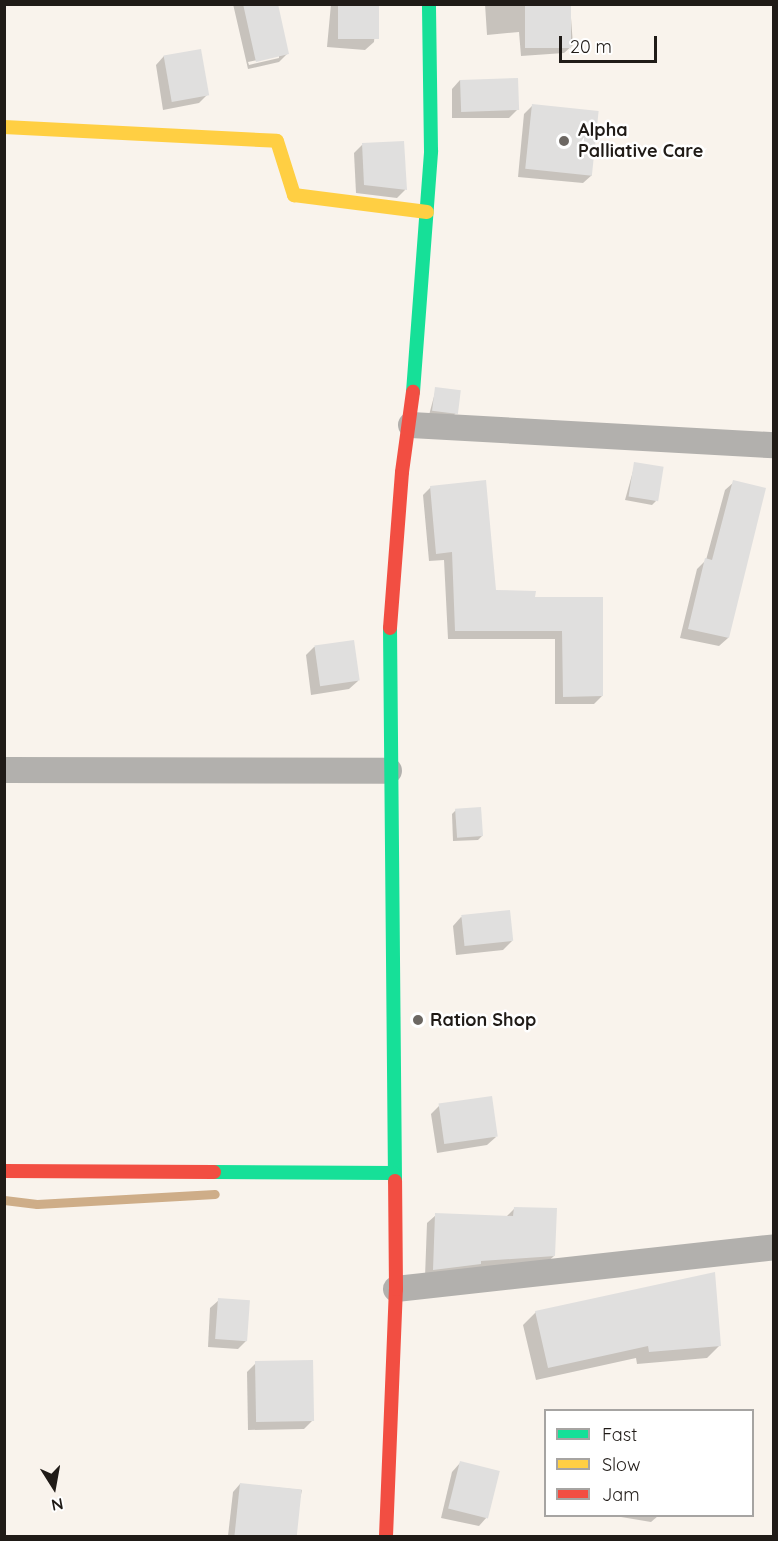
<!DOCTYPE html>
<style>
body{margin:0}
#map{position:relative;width:778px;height:1541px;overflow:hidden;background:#f9f3ec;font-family:Quicksand,sans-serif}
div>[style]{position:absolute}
.shadow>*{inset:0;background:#0003}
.stream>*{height:9px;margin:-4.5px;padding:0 4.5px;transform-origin:4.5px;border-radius:4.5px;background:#cead88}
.building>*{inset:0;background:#e0dfde;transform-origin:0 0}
.street>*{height:26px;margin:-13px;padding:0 13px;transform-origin:13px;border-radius:13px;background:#b2b0ad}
.fast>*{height:14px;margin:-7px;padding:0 7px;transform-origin:7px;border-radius:7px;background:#16e098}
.slow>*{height:14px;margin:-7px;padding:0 7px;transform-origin:7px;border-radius:7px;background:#ffcf43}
.jam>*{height:14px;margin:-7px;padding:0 7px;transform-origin:7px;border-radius:7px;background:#f24e42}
.dots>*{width:16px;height:16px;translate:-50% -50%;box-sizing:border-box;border:3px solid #fff;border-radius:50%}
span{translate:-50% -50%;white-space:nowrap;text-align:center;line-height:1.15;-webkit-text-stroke:5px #fff;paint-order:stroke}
.poi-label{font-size:18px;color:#201b17;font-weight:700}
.left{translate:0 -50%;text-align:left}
.frame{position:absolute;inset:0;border:6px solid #201b17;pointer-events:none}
.legend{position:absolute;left:544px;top:1409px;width:210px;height:108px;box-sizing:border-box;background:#fff;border:2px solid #a6a4a2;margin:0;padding:8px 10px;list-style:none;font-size:18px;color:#201b17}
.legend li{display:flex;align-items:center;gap:12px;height:30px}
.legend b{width:30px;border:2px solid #a6a4a2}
.north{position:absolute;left:24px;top:1457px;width:60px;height:60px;-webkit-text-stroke:4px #fff;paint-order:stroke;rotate:169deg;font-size:16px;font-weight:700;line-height:24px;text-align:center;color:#201b17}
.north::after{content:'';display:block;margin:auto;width:21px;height:27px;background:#201b17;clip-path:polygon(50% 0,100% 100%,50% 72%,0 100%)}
.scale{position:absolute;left:559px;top:36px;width:98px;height:27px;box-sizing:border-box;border:3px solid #201b17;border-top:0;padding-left:8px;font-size:18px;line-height:21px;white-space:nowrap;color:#201b17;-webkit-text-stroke:4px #fff;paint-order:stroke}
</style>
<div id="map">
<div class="shadow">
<div style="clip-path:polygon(evenodd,233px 4px,276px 4px,287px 54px,279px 62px,248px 69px,233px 4px,279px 55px,279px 58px,249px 65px,248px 62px,279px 55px)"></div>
<div style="clip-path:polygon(331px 4px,377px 4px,374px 42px,365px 50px,327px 47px)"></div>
<div style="clip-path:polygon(485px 4px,570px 4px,573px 45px,564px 53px,521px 56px,519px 32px,487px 35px)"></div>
<div style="clip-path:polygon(164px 56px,207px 95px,199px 103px,163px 110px,156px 65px)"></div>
<div style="clip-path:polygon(460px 80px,518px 109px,509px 118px,452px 118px,452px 89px)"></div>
<div style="clip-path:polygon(532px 106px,592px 175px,583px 183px,518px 177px,524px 114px)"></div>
<div style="clip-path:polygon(403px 143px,405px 190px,397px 198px,356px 193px,354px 153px,362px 145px)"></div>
<div style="clip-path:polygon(436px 389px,457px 412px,453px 416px,429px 415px)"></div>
<div style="clip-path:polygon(635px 464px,656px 501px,652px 505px,625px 500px)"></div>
<div style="clip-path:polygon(734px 482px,764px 489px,728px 638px,719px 646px,680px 638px,697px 569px,706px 560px,725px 490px)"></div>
<div style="clip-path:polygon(431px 487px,494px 591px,534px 598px,602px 599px,602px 696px,594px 704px,555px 704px,555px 639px,448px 639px,444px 560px,429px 561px,423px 495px)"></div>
<div style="clip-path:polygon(353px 642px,358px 681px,349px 689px,311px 695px,306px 655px,314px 647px)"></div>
<div style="clip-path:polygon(456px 810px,482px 836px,478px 840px,453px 841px,452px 814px)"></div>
<div style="clip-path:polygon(461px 917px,512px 941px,503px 950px,456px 955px,453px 926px)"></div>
<div style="clip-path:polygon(440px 1105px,496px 1137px,487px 1145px,437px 1153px,431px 1114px)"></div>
<div style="clip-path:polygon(514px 1209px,554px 1256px,545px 1264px,425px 1277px,427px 1223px,436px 1215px,506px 1217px)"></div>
<div style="clip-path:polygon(219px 1300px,246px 1341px,238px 1349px,208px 1347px,210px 1308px)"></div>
<div style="clip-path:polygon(536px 1312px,720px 1345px,707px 1358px,637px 1364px,636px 1358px,536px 1380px,523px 1325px)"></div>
<div style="clip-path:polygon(256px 1363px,313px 1420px,304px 1429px,248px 1430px,247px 1372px)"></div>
<div style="clip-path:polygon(460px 1463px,487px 1517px,479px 1526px,441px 1518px,452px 1472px)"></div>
<div style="clip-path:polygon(240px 1484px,302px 1490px,291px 1536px,228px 1536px,233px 1492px)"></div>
<div style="clip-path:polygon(615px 1516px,658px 1516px,651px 1522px)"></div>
</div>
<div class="stream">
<div style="left:4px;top:1200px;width:33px;rotate:7deg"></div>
<div style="left:37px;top:1204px;width:178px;rotate:-3.2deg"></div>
</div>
<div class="building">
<div style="clip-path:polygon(243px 4px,278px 4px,289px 54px,256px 62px)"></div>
<div style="left:338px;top:4px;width:41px;height:35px"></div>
<div style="left:525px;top:4px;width:46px;height:44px"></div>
<div style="left:201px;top:49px;width:47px;height:38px;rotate:80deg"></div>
<div style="left:518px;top:78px;width:32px;height:58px;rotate:88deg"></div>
<div style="left:532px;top:104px;width:67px;height:65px;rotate:6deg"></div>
<div style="clip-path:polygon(404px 141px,407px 190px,364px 185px,362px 143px)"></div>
<div style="left:435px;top:387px;width:26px;height:24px;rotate:7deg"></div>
<div style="left:634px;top:462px;width:30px;height:35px;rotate:9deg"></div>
<div style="clip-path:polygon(486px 480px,496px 590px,536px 591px,535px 597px,603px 597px,603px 696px,563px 697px,562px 631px,455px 631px,452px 552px,436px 554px,430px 486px)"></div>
<div style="clip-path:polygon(733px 480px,766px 488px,729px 638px,688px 629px,705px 558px,712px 560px)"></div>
<div style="left:354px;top:640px;width:41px;height:40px;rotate:82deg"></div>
<div style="left:481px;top:807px;width:29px;height:26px;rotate:86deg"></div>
<div style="left:510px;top:910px;width:31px;height:49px;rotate:84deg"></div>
<div style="left:492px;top:1096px;width:41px;height:54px;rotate:82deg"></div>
<div style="clip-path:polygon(514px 1207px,557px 1208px,555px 1256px,481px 1261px,481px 1264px,433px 1270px,435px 1213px,513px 1216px)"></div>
<div style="clip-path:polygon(715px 1272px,721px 1346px,649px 1352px,648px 1346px,548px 1368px,535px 1311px)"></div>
<div style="left:218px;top:1298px;width:32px;height:41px;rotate:4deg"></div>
<div style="left:313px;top:1360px;width:61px;height:58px;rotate:89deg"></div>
<div style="left:460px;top:1461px;width:41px;height:49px;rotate:14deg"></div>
<div style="left:240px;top:1483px;width:62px;height:53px;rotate:6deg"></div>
</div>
<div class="street">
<div style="left:411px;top:425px;width:364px;rotate:3.2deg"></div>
<div style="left:4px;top:770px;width:385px;rotate:0.1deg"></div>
<div style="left:396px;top:1289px;width:380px;rotate:-6.3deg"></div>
</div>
<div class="fast">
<div style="left:413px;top:392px;width:242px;rotate:-85.7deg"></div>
<div style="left:431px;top:151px;width:147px;rotate:-90.8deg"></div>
<div style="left:390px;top:628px;width:553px;rotate:89.48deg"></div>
<div style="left:214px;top:1172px;width:179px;rotate:0.3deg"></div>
</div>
<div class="slow">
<div style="left:4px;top:127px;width:273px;rotate:2.9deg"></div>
<div style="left:277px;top:141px;width:57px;rotate:72.5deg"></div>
<div style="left:294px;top:195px;width:134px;rotate:7.3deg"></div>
</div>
<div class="jam">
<div style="left:390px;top:628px;width:156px;rotate:-85.6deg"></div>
<div style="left:402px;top:472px;width:81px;rotate:-82.2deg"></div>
<div style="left:4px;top:1171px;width:210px;rotate:0.3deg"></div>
<div style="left:386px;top:1536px;width:247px;rotate:-87.7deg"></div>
<div style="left:396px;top:1289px;width:108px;rotate:-90.5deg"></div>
</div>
<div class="dots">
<div style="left:564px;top:141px;background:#6c6762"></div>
<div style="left:418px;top:1020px;background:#6c6762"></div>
</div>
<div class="poi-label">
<span class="left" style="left:578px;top:141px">Alpha<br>Palliative Care</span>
<span class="left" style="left:430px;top:1020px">Ration Shop</span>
</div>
<div class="frame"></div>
<ul class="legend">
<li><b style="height:8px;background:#16e098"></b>Fast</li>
<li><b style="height:8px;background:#ffcf43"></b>Slow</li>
<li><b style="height:8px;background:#f24e42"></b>Jam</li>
</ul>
<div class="north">N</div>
<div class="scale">20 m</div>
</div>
